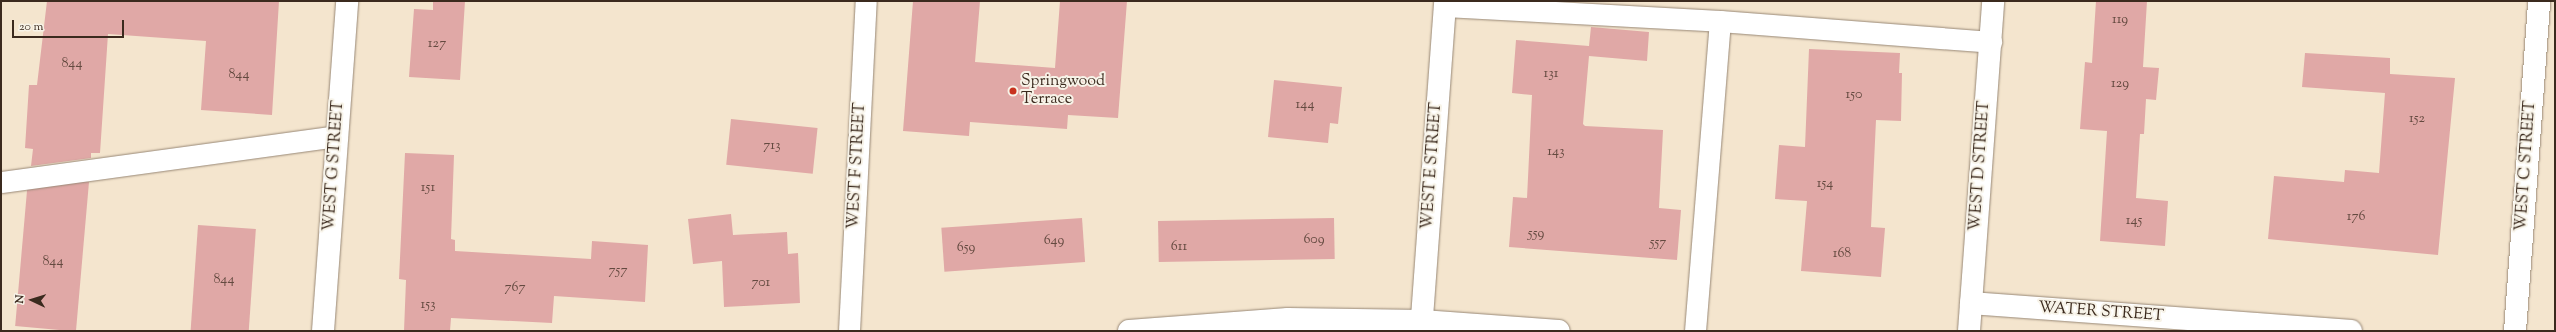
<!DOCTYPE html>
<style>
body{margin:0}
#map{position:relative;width:2556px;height:332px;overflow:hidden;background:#f4e5ce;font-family:"Sorts Mill Goudy",serif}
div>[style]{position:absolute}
.building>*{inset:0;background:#e0a8a6;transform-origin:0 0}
.roads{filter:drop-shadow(0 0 1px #988876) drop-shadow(0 0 1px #988876)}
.service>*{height:21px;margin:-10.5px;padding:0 10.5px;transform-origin:10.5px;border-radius:10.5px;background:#fff}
.minor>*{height:22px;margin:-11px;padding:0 11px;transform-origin:11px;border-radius:11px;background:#fff}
.tertiary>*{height:22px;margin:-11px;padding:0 11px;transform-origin:11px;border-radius:11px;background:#fff}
.dots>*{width:11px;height:11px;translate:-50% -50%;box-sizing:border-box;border:2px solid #f7f3e8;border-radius:50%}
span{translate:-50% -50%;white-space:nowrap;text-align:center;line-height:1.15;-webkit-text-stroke:4px #f7f3e8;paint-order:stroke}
.number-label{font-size:14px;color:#644a40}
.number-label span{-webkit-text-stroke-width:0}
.poi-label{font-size:16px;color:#3b2a1e}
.left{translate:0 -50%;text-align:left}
.street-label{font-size:16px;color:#3b2a1e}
.frame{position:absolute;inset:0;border:2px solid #3b2a1e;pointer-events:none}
.north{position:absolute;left:12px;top:280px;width:40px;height:40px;-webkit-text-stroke:3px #f7f3e8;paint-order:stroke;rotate:274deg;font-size:11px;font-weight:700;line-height:16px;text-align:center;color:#3b2a1e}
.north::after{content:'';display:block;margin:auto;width:14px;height:18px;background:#3b2a1e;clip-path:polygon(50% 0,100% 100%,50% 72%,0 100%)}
.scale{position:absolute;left:12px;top:20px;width:112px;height:18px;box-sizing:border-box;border:2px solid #3b2a1e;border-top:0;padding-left:5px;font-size:12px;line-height:14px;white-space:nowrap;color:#3b2a1e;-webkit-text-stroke:3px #f7f3e8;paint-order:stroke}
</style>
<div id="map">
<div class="building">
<div style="clip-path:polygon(47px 1px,279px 1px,272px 115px,201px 110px,206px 41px,108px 34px,100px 153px,91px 153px,91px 158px,31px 166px,33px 149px,25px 148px,29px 85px,37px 85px)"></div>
<div style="clip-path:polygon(433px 1px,465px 1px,460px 80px,409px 77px,414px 9px,433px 10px)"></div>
<div style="clip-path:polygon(913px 1px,980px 1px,975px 62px,1055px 68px,1060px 1px,1127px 1px,1118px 118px,1068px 115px,1067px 129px,970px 122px,969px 136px,903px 131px)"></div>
<div style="clip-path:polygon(2096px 1px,2147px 1px,2143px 67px,2159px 68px,2156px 100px,2146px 99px,2144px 134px,2140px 134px,2136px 198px,2168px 201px,2165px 246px,2100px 241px,2107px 131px,2080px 129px,2085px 62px,2092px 63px)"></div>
<div style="clip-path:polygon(1591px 27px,1649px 32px,1647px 61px,1589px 56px,1583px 124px,1585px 126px,1663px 130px,1659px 208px,1681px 210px,1677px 260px,1509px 247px,1513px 197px,1527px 198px,1532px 95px,1512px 93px,1516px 40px,1589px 46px)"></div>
<div style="clip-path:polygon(1809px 49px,1900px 53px,1899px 73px,1902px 73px,1901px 121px,1876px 120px,1871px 227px,1885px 228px,1881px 277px,1801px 271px,1807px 201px,1775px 199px,1779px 145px,1805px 147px)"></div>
<div style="clip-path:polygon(2305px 53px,2390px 58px,2390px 74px,2455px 78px,2438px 255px,2268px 239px,2274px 176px,2344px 182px,2345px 170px,2379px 173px,2385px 93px,2302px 87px)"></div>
<div style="clip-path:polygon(1274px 80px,1342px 87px,1338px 124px,1330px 123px,1328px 143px,1268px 137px)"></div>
<div style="left:731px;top:119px;width:87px;height:46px;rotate:6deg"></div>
<div style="clip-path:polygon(405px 153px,454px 155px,451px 239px,455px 240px,455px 251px,591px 259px,592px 241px,648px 245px,645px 302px,554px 296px,552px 323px,451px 318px,450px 331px,404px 331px,406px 280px,399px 279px)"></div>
<div style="left:89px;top:182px;width:150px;height:61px;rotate:95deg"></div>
<div style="clip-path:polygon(731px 214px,733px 235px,787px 232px,788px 254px,798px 253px,800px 303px,724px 307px,722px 261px,693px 264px,688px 219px)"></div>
<div style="left:1082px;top:218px;width:44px;height:141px;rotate:86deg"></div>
<div style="left:1334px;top:218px;width:41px;height:176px;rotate:89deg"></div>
<div style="left:198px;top:225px;width:58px;height:106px;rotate:4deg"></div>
</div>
<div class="roads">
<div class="service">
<div style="left:1445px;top:6px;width:275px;rotate:3.1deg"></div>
<div style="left:1720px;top:21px;width:272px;rotate:4.4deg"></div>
<div style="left:1px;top:182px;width:339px;rotate:-7.8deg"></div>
<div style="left:849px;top:331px;width:330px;rotate:-87.1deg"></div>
<div style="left:1695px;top:331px;width:311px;rotate:-85.4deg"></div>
</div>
<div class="minor">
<div style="left:1971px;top:303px;width:381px;rotate:4.2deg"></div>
<div style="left:323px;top:331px;width:331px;rotate:-85.8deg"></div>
<div style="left:1129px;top:331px;width:159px;rotate:-4.3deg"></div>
<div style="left:1288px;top:319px;width:134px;rotate:0.9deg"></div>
<div style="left:1422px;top:321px;width:137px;rotate:4.2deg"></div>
<div style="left:1421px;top:331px;width:331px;rotate:-85.8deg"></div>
<div style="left:2515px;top:331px;width:331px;rotate:-85.8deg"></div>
</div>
<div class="tertiary">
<div style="left:1969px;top:331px;width:331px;rotate:-85.8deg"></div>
</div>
</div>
<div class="dots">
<div style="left:1013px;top:91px;background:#c8321e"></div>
</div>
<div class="number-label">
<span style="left:2120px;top:20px">119</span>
<span style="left:437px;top:44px">127</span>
<span style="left:72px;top:64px">844</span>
<span style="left:1551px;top:74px">131</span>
<span style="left:239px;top:75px">844</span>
<span style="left:2120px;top:84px">129</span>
<span style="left:1854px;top:95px">150</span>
<span style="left:1305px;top:105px">144</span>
<span style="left:2417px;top:119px">152</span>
<span style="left:772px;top:146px">713</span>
<span style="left:1556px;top:152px">143</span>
<span style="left:1825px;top:184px">154</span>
<span style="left:428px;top:188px">151</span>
<span style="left:2356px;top:217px">176</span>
<span style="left:2134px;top:221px">145</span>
<span style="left:1536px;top:234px">559</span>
<span style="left:1314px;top:240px">609</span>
<span style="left:1054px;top:241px">649</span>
<span style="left:1658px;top:243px">557</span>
<span style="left:1179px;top:247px">611</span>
<span style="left:966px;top:248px">659</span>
<span style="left:1842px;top:254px">168</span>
<span style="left:53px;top:262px">844</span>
<span style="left:618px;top:271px">757</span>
<span style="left:224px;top:280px">844</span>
<span style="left:761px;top:283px">701</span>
<span style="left:515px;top:288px">767</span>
<span style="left:428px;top:305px">153</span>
</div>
<div class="poi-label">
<span class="left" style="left:1021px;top:91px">Springwood<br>Terrace</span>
</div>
<div class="street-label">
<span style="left:335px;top:166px;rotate:-86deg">WEST G STREET</span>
<span style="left:858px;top:166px;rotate:-87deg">WEST F STREET</span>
<span style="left:1433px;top:166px;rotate:-86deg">WEST E STREET</span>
<span style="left:1981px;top:166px;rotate:-86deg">WEST D STREET</span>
<span style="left:2527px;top:166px;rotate:-86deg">WEST C STREET</span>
<span style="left:2101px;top:313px;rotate:4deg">WATER STREET</span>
</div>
<div class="frame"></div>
<div class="north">N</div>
<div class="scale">20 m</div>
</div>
